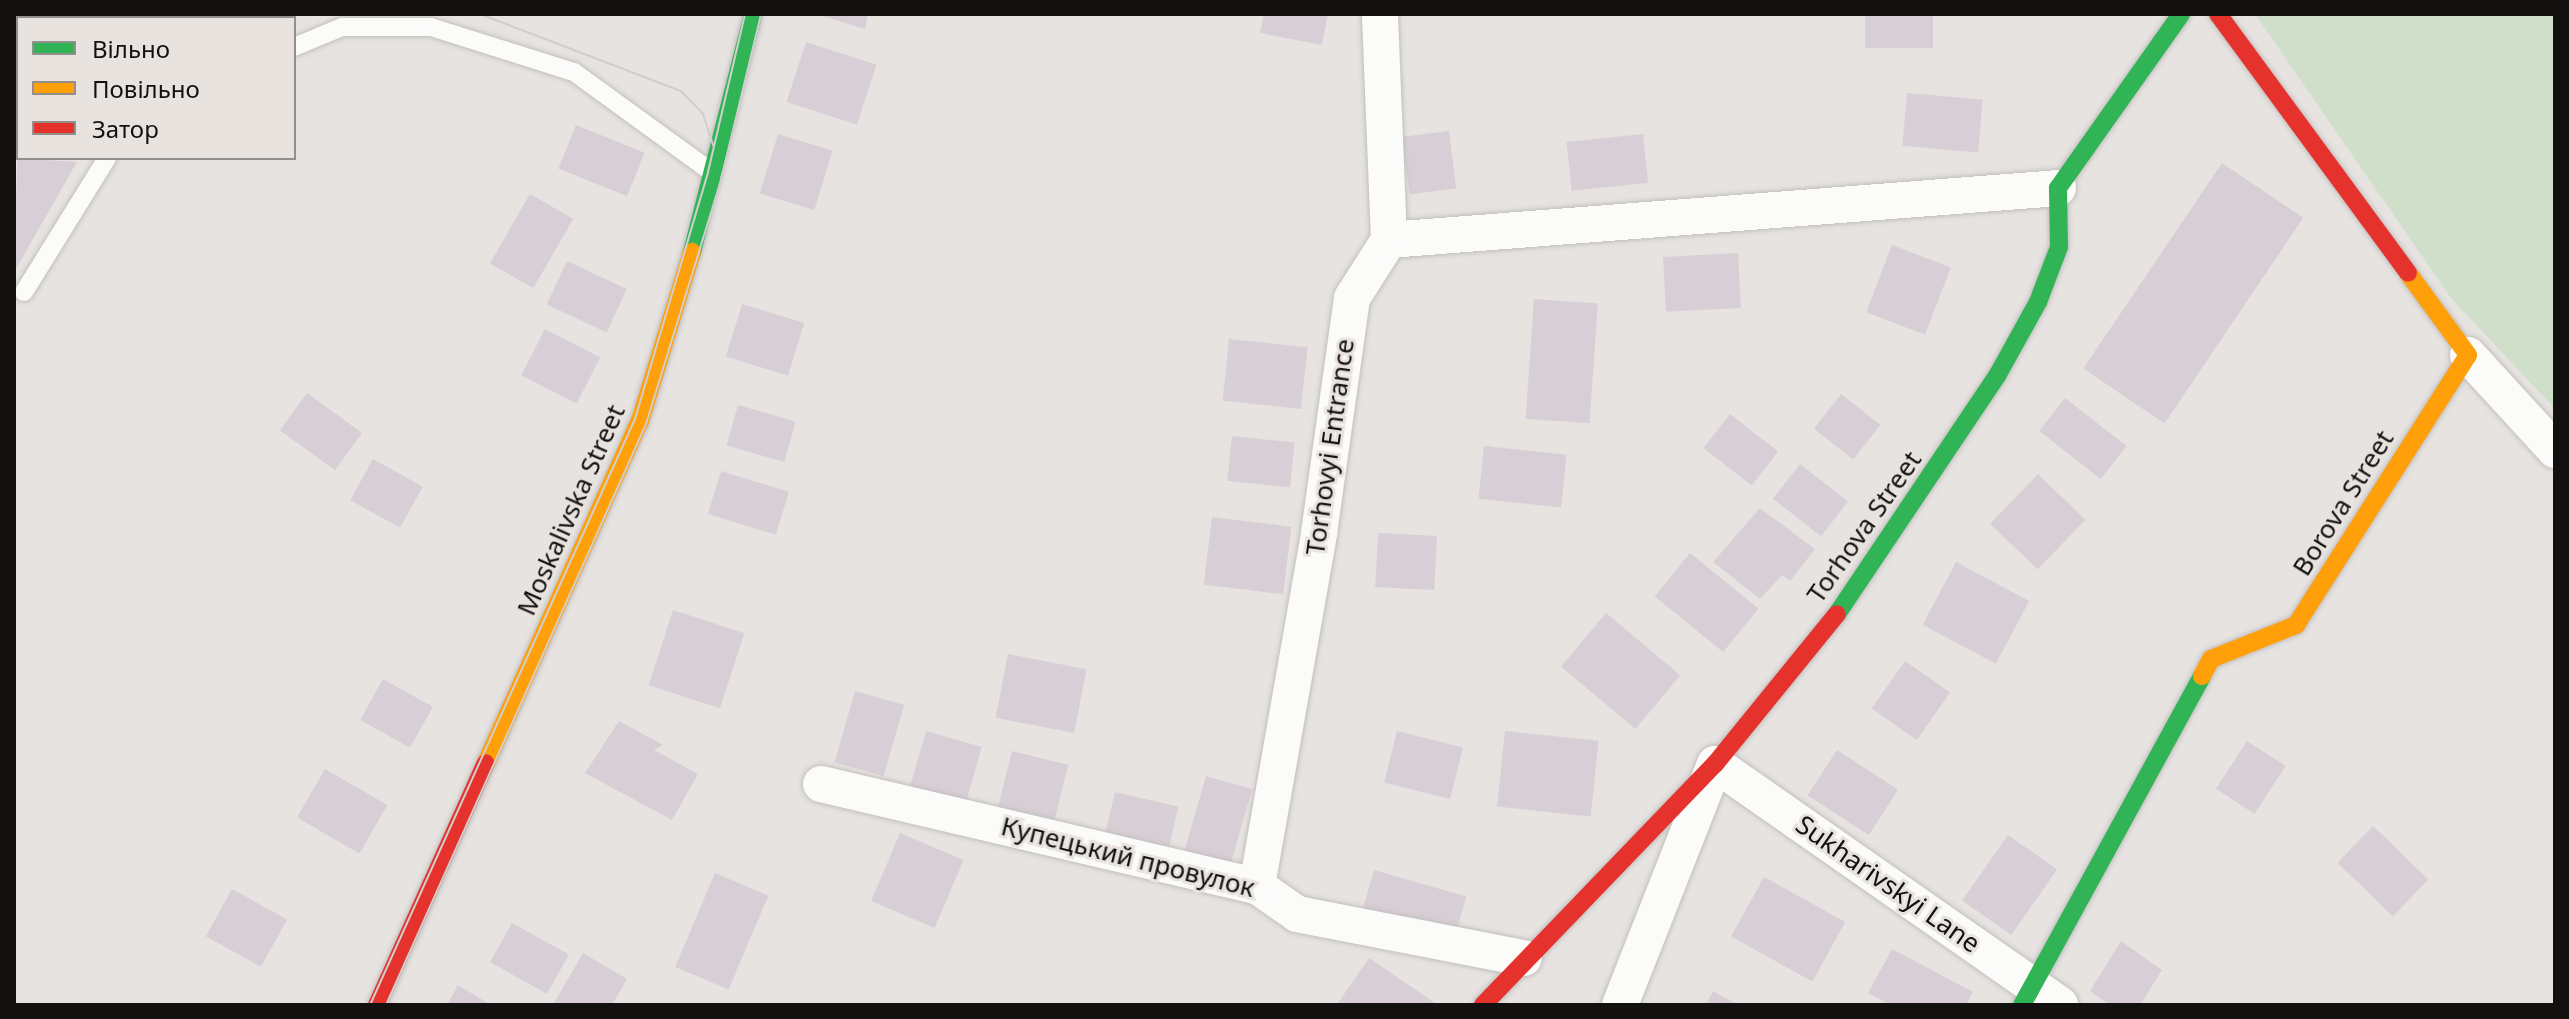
<!DOCTYPE html>
<meta charset="utf-8">
<style>
body{margin:0}
#map{position:relative;width:2569px;height:1019px;overflow:hidden;background:#e6e3e1;font-family:"Noto Sans",sans-serif}
div>[style]{position:absolute}
.green>*{inset:0;background:#cfdfc9}
.building>*{inset:0;background:#d8cfd6;transform-origin:0 0}
.roads{filter:drop-shadow(0 0 2px #c2bfbd) drop-shadow(0 0 2px #c2bfbd)}
.lane>*{height:18px;margin:-9px;padding:0 9px;transform-origin:9px;border-radius:9px;background:#fbfbfa}
.street>*{height:36px;margin:-18px;padding:0 18px;transform-origin:18px;border-radius:18px;background:#fbfbfa}
.fast>*{height:18px;margin:-9px;padding:0 9px;transform-origin:9px;border-radius:9px;background:#30b455}
.slow>*{height:18px;margin:-9px;padding:0 9px;transform-origin:9px;border-radius:9px;background:#ff9f0a}
.jam>*{height:18px;margin:-9px;padding:0 9px;transform-origin:9px;border-radius:9px;background:#e5322d}
.tram>*{height:2px;margin:-1px;padding:0 1px;transform-origin:1px;border-radius:1px;background:#cfcfcd}
span{translate:-50% -50%;white-space:nowrap;text-align:center;line-height:1.15;-webkit-text-stroke:6px #e8e3df;paint-order:stroke}
.street-label{font-size:26px;color:#131110}
.frame{position:absolute;inset:0;border:16px solid #131110;pointer-events:none}
.legend{position:absolute;left:16px;top:16px;width:280px;height:144px;box-sizing:border-box;background:#e8e3df;border:2px solid #938f8c;margin:0;padding:10px 14px;list-style:none;font-size:24px;color:#131110}
.legend li{display:flex;align-items:center;gap:16px;height:40px}
.legend b{width:40px;border:2px solid #938f8c}
</style>
<div id="map">
<div class="green">
<div style="clip-path:polygon(2255px 14px,2555px 14px,2555px 409px,2451px 298px)"></div>
</div>
<div class="building">
<div style="clip-path:polygon(816px 14px,868px 14px,865px 29px)"></div>
<div style="clip-path:polygon(1264px 14px,1328px 14px,1322px 45px,1260px 33px)"></div>
<div style="left:1865px;top:14px;width:68px;height:34px"></div>
<div style="left:806px;top:42px;width:74px;height:63px;rotate:18deg"></div>
<div style="left:1907px;top:93px;width:76px;height:53px;rotate:5deg"></div>
<div style="left:576px;top:125px;width:74px;height:47px;rotate:22deg"></div>
<div style="left:1449px;top:131px;width:58px;height:47px;rotate:83deg"></div>
<div style="clip-path:polygon(18px 132px,18px 158px,77px 162px,14px 272px)"></div>
<div style="left:778px;top:134px;width:57px;height:62px;rotate:17deg"></div>
<div style="left:1643px;top:134px;width:49px;height:77px;rotate:84deg"></div>
<div style="left:2222px;top:163px;width:98px;height:248px;rotate:34deg"></div>
<div style="left:530px;top:194px;width:50px;height:80px;rotate:30deg"></div>
<div style="left:1892px;top:245px;width:63px;height:72px;rotate:21deg"></div>
<div style="left:1738px;top:253px;width:55px;height:75px;rotate:87deg"></div>
<div style="left:567px;top:261px;width:66px;height:48px;rotate:25deg"></div>
<div style="left:1534px;top:299px;width:64px;height:120px;rotate:4deg"></div>
<div style="left:742px;top:304px;width:65px;height:55px;rotate:17deg"></div>
<div style="left:545px;top:329px;width:62px;height:52px;rotate:27deg"></div>
<div style="left:1229px;top:339px;width:79px;height:62px;rotate:6deg"></div>
<div style="left:307px;top:393px;width:68px;height:46px;rotate:36deg"></div>
<div style="left:1841px;top:394px;width:50px;height:44px;rotate:38deg"></div>
<div style="left:2065px;top:398px;width:78px;height:42px;rotate:38deg"></div>
<div style="left:738px;top:405px;width:60px;height:42px;rotate:16deg"></div>
<div style="left:1730px;top:414px;width:61px;height:43px;rotate:38deg"></div>
<div style="left:1232px;top:436px;width:63px;height:45px;rotate:6deg"></div>
<div style="left:1484px;top:446px;width:83px;height:53px;rotate:6deg"></div>
<div style="left:373px;top:459px;width:57px;height:47px;rotate:29deg"></div>
<div style="left:1800px;top:464px;width:61px;height:44px;rotate:38deg"></div>
<div style="left:721px;top:471px;width:71px;height:45px;rotate:17deg"></div>
<div style="left:2038px;top:474px;width:66px;height:69px;rotate:44deg"></div>
<div style="clip-path:polygon(1760px 508px,1815px 549px,1790px 581px,1782px 575px,1760px 599px,1713px 562px)"></div>
<div style="left:1212px;top:517px;width:80px;height:68px;rotate:7deg"></div>
<div style="left:1378px;top:533px;width:59px;height:54px;rotate:3deg"></div>
<div style="left:1690px;top:553px;width:88px;height:56px;rotate:39deg"></div>
<div style="left:1956px;top:562px;width:83px;height:71px;rotate:28deg"></div>
<div style="left:673px;top:610px;width:75px;height:79px;rotate:18deg"></div>
<div style="left:1606px;top:613px;width:97px;height:70px;rotate:40deg"></div>
<div style="left:1008px;top:654px;width:80px;height:65px;rotate:11deg"></div>
<div style="left:1905px;top:661px;width:55px;height:58px;rotate:35deg"></div>
<div style="left:383px;top:679px;width:57px;height:47px;rotate:29deg"></div>
<div style="left:855px;top:691px;width:51px;height:74px;rotate:16deg"></div>
<div style="clip-path:polygon(619px 721px,663px 745px,654px 750px,698px 774px,672px 820px,585px 773px)"></div>
<div style="left:926px;top:731px;width:58px;height:58px;rotate:16deg"></div>
<div style="left:1397px;top:731px;width:68px;height:53px;rotate:14deg"></div>
<div style="left:1505px;top:731px;width:94px;height:76px;rotate:6deg"></div>
<div style="left:2247px;top:741px;width:46px;height:57px;rotate:33deg"></div>
<div style="left:1837px;top:750px;width:73px;height:54px;rotate:33deg"></div>
<div style="left:1012px;top:751px;width:58px;height:57px;rotate:14deg"></div>
<div style="left:325px;top:769px;width:72px;height:56px;rotate:30deg"></div>
<div style="left:1206px;top:776px;width:48px;height:84px;rotate:16deg"></div>
<div style="left:1115px;top:792px;width:65px;height:44px;rotate:13deg"></div>
<div style="left:2373px;top:826px;width:77px;height:51px;rotate:44deg"></div>
<div style="left:900px;top:833px;width:69px;height:74px;rotate:23deg"></div>
<div style="left:2008px;top:835px;width:60px;height:80px;rotate:35deg"></div>
<div style="left:1374px;top:870px;width:96px;height:41px;rotate:16deg"></div>
<div style="left:715px;top:873px;width:58px;height:102px;rotate:23deg"></div>
<div style="left:1764px;top:877px;width:93px;height:68px;rotate:29deg"></div>
<div style="left:232px;top:889px;width:63px;height:54px;rotate:29deg"></div>
<div style="left:512px;top:923px;width:65px;height:45px;rotate:29deg"></div>
<div style="clip-path:polygon(2121px 941px,2162px 970px,2140px 1005px,2110px 1005px,2090px 991px)"></div>
<div style="clip-path:polygon(1892px 949px,1973px 992px,1966px 1005px,1891px 1005px,1868px 993px)"></div>
<div style="clip-path:polygon(583px 953px,627px 979px,612px 1005px,553px 1005px)"></div>
<div style="clip-path:polygon(1369px 958px,1438px 1005px,1338px 1003px)"></div>
<div style="clip-path:polygon(458px 985px,491px 1005px,447px 1005px)"></div>
<div style="clip-path:polygon(1713px 991px,1738px 1005px,1706px 1005px)"></div>
</div>
<div class="roads">
<div class="lane">
<div style="left:294px;top:47px;width:52px;rotate:-22.6deg"></div>
<div style="left:342px;top:27px;width:89px"></div>
<div style="left:431px;top:27px;width:150px;rotate:17.5deg"></div>
<div style="left:574px;top:72px;width:172px;rotate:36deg"></div>
<div style="left:24px;top:292px;width:158px;rotate:-58.2deg"></div>
</div>
<div class="street">
<div style="left:1389px;top:240px;width:671px;rotate:-4.44deg"></div>
<div style="left:2468px;top:355px;width:129px;rotate:47.5deg"></div>
<div style="left:821px;top:784px;width:448px;rotate:13.2deg"></div>
<div style="left:1257px;top:886px;width:49px;rotate:35deg"></div>
<div style="left:1297px;top:914px;width:231px;rotate:11deg"></div>
<div style="left:1257px;top:886px;width:358px;rotate:-80deg"></div>
<div style="left:1319px;top:533px;width:237px;rotate:-82deg"></div>
<div style="left:1352px;top:298px;width:69px;rotate:-57.5deg"></div>
<div style="left:1389px;top:240px;width:226px;rotate:-92.3deg"></div>
<div style="left:1620px;top:1005px;width:259px;rotate:-68.5deg"></div>
<div style="left:1715px;top:764px;width:421px;rotate:34.9deg"></div>
</div>
<div class="fast">
<div style="left:692px;top:252px;width:246px;rotate:-75.6deg"></div>
<div style="left:1837px;top:614px;width:287px;rotate:-56.1deg"></div>
<div style="left:1997px;top:376px;width:85px;rotate:-61deg"></div>
<div style="left:2038px;top:302px;width:59px;rotate:-69.1deg"></div>
<div style="left:2059px;top:247px;width:59px;rotate:-91deg"></div>
<div style="left:2058px;top:188px;width:213px;rotate:-54.7deg"></div>
<div style="left:2022px;top:1005px;width:375px;rotate:-61.3deg"></div>
</div>
<div class="slow">
<div style="left:2202px;top:676px;width:19px;rotate:-62deg"></div>
<div style="left:2211px;top:659px;width:92px;rotate:-21.8deg"></div>
<div style="left:2296px;top:625px;width:320px;rotate:-57.5deg"></div>
<div style="left:2468px;top:355px;width:102px;rotate:-126.2deg"></div>
<div style="left:486px;top:763px;width:375px;rotate:-65.8deg"></div>
<div style="left:640px;top:421px;width:177px;rotate:-72.9deg"></div>
</div>
<div class="jam">
<div style="left:2218px;top:14px;width:321px;rotate:53.7deg"></div>
<div style="left:377px;top:1005px;width:265px;rotate:-65.8deg"></div>
<div style="left:1483px;top:1005px;width:335px;rotate:-46.1deg"></div>
<div style="left:1715px;top:764px;width:193px;rotate:-50.9deg"></div>
</div>
</div>
<div class="tram">
<div style="left:480px;top:14px;width:215px;rotate:21deg"></div>
<div style="left:681px;top:91px;width:32px;rotate:46deg"></div>
<div style="left:703px;top:114px;width:33px;rotate:72deg"></div>
<div style="left:266px;top:18px;width:9px;rotate:-27deg"></div>
<div style="left:370px;top:1005px;width:643px;rotate:-65.67deg"></div>
<div style="left:635px;top:419px;width:258px;rotate:-73.5deg"></div>
<div style="left:708px;top:172px;width:162px;rotate:-76.8deg"></div>
<div style="left:386px;top:1005px;width:637px;rotate:-65.89deg"></div>
<div style="left:646px;top:424px;width:251px;rotate:-72.9deg"></div>
<div style="left:720px;top:184px;width:175px;rotate:-76.4deg"></div>
</div>
<div class="street-label">
<span style="left:1330px;top:447px;rotate:-82deg">Torhovyi Entrance</span>
<span style="left:2343px;top:503px;rotate:-58deg">Borova Street</span>
<span style="left:571px;top:510px;rotate:-66deg">Moskalivska Street</span>
<span style="left:1864px;top:527px;rotate:-55deg">Torhova Street</span>
<span style="left:1128px;top:857px;rotate:14deg">Купецький провулок</span>
<span style="left:1888px;top:884px;rotate:35deg">Sukharivskyi Lane</span>
</div>
<div class="frame"></div>
<ul class="legend">
<li><b style="height:10px;background:#30b455"></b>Вільно</li>
<li><b style="height:10px;background:#ff9f0a"></b>Повільно</li>
<li><b style="height:10px;background:#e5322d"></b>Затор</li>
</ul>
</div>
